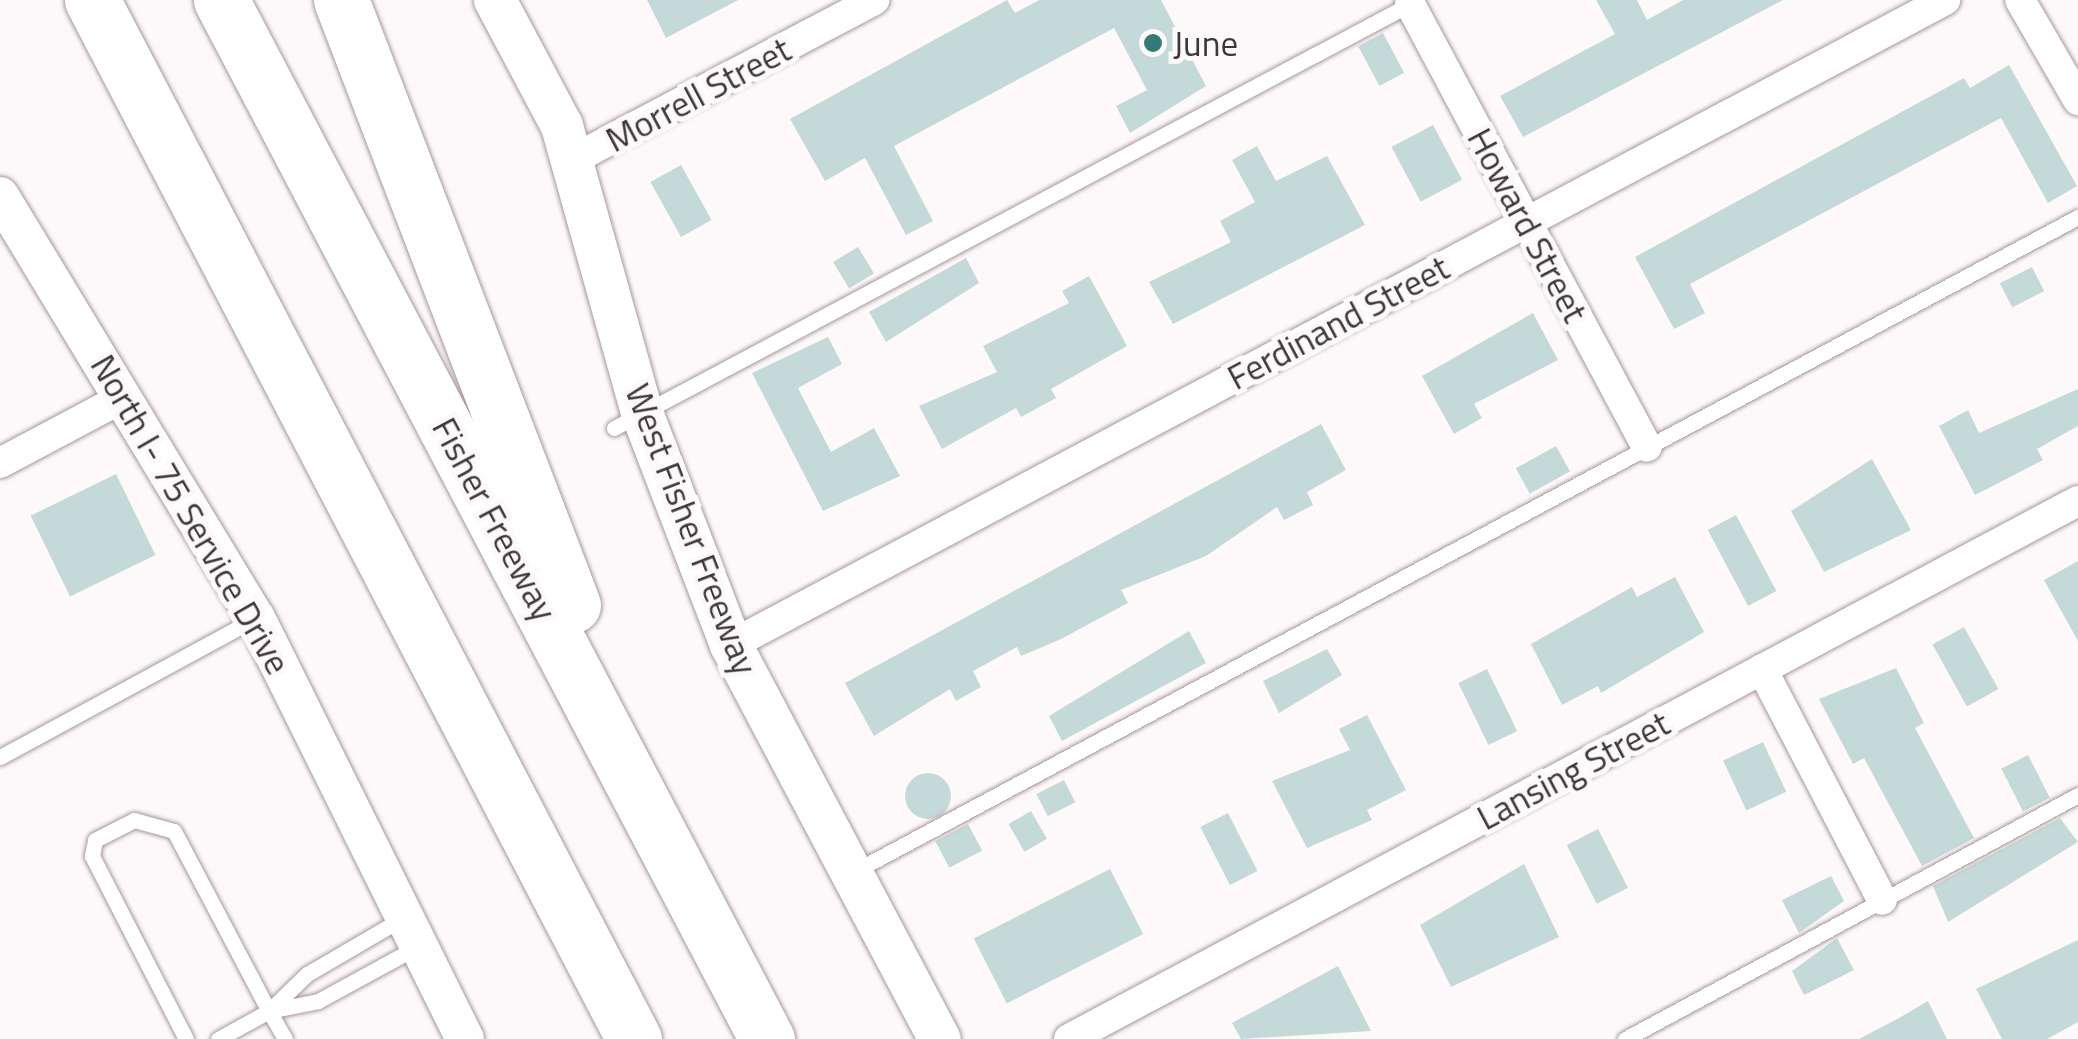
<!DOCTYPE html>
<style>
body{margin:0}
#map{position:relative;width:2078px;height:1039px;overflow:hidden;background:#fdf9fa;font-family:"Titillium Web",sans-serif}
div>[style]{position:absolute}
.building>*{inset:0;background:#c4dad8;transform-origin:0 0}
.round{border-radius:50%}
.roads{filter:drop-shadow(0 0 2px #a9969d) drop-shadow(0 0 2px #a9969d)}
.service>*{height:15px;margin:-7.5px;padding:0 7.5px;transform-origin:7.5px;border-radius:7.5px;background:#fff}
.minor>*{height:30px;margin:-15px;padding:0 15px;transform-origin:15px;border-radius:15px;background:#fff}
.tertiary>*{height:38px;margin:-19px;padding:0 19px;transform-origin:19px;border-radius:19px;background:#fff}
.secondary>*{height:42px;margin:-21px;padding:0 21px;transform-origin:21px;border-radius:21px;background:#fff}
.motorway>*{height:55px;margin:-27.5px;padding:0 27.5px;transform-origin:27.5px;border-radius:27.5px;background:#fff}
.dots>*{width:28px;height:28px;translate:-50% -50%;box-sizing:border-box;border:5px solid #fdf9fa;border-radius:50%}
span{translate:-50% -50%;white-space:nowrap;text-align:center;line-height:1.15;-webkit-text-stroke:10px #fdf9fa;paint-order:stroke}
.poi-label{font-size:35px;color:#3e3639}
.left{translate:0 -50%;text-align:left}
.street-label{font-size:35px;color:#3e3639}
</style>
<div id="map">
<div class="building">
<div style="clip-path:polygon(647px 0,738px 0,666px 38px)"></div>
<div style="clip-path:polygon(1007px 0,1015px 13px,1039px 0,1161px 0,1206px 86px,1130px 133px,1116px 106px,1147px 90px,1114px 28px,894px 146px,933px 221px,906px 235px,865px 158px,825px 181px,790px 119px)"></div>
<div style="clip-path:polygon(1596px 0,1637px 0,1647px 20px,1683px 0,1783px 0,1523px 137px,1500px 96px,1615px 34px)"></div>
<div style="left:1383px;top:33px;width:45px;height:28px;rotate:62deg"></div>
<div style="clip-path:polygon(2009px 65px,2077px 186px,2048px 203px,2001px 118px,1690px 284px,1705px 313px,1674px 329px,1635px 257px,1964px 78px,1970px 88px)"></div>
<div style="left:1433px;top:125px;width:62px;height:47px;rotate:62deg"></div>
<div style="clip-path:polygon(1257px 146px,1276px 181px,1327px 156px,1365px 225px,1173px 324px,1149px 282px,1231px 242px,1220px 221px,1255px 202px,1232px 160px)"></div>
<div style="left:681px;top:165px;width:63px;height:35px;rotate:61deg"></div>
<div style="left:858px;top:247px;width:31px;height:29px;rotate:59deg"></div>
<div style="clip-path:polygon(966px 258px,979px 283px,886px 342px,869px 312px)"></div>
<div style="left:2032px;top:267px;width:27px;height:36px;rotate:63deg"></div>
<div style="clip-path:polygon(1089px 276px,1127px 346px,1051px 389px,1056px 398px,1021px 417px,1016px 408px,942px 449px,919px 406px,997px 372px,983px 346px,1069px 303px,1062px 291px)"></div>
<div style="clip-path:polygon(1533px 313px,1558px 360px,1474px 404px,1482px 418px,1454px 434px,1422px 376px)"></div>
<div style="clip-path:polygon(828px 337px,842px 364px,798px 388px,831px 452px,874px 428px,900px 476px,823px 511px,752px 373px)"></div>
<div style="clip-path:polygon(2078px 389px,2078px 426px,2037px 449px,2043px 460px,1975px 495px,1939px 426px,1968px 410px,1979px 433px)"></div>
<div style="clip-path:polygon(1321px 424px,1346px 470px,1307px 492px,1313px 505px,1284px 520px,1277px 507px,1206px 556px,1121px 590px,1128px 603px,1061px 639px,1021px 656px,1017px 647px,973px 671px,981px 687px,956px 701px,950px 689px,874px 736px,845px 683px)"></div>
<div style="left:1556px;top:446px;width:29px;height:46px;rotate:61deg"></div>
<div style="clip-path:polygon(1872px 459px,1911px 530px,1824px 572px,1791px 511px)"></div>
<div style="left:116px;top:474px;width:90px;height:95px;rotate:64deg"></div>
<div style="left:1736px;top:515px;width:86px;height:32px;rotate:62deg"></div>
<div style="clip-path:polygon(2078px 561px,2078px 641px,2044px 580px)"></div>
<div style="clip-path:polygon(1675px 577px,1704px 632px,1601px 693px,1598px 686px,1562px 705px,1531px 644px,1632px 587px,1637px 597px)"></div>
<div style="left:1964px;top:627px;width:71px;height:36px;rotate:61deg"></div>
<div style="clip-path:polygon(1189px 631px,1206px 663px,1062px 741px,1049px 716px)"></div>
<div style="clip-path:polygon(1327px 649px,1342px 675px,1279px 713px,1263px 681px)"></div>
<div style="clip-path:polygon(1896px 668px,1924px 723px,1915px 728px,1974px 838px,1922px 866px,1864px 758px,1853px 764px,1819px 699px)"></div>
<div style="left:1487px;top:669px;width:69px;height:32px;rotate:64deg"></div>
<div style="clip-path:polygon(1367px 715px,1406px 790px,1367px 810px,1372px 820px,1307px 848px,1272px 781px,1350px 750px,1339px 729px)"></div>
<div style="left:1763px;top:742px;width:55px;height:44px;rotate:65deg"></div>
<div style="left:2028px;top:755px;width:48px;height:30px;rotate:63deg"></div>
<div class="round" style="left:905px;top:773px;width:46px;height:46px"></div>
<div style="left:1064px;top:780px;width:25px;height:31px;rotate:63deg"></div>
<div style="left:1031px;top:811px;width:32px;height:26px;rotate:60deg"></div>
<div style="left:1228px;top:813px;width:65px;height:31px;rotate:63deg"></div>
<div style="clip-path:polygon(2060px 818px,2078px 842px,1948px 922px,1933px 886px)"></div>
<div style="left:968px;top:824px;width:30px;height:37px;rotate:62deg"></div>
<div style="left:1598px;top:829px;width:66px;height:35px;rotate:63deg"></div>
<div style="clip-path:polygon(1524px 864px,1559px 937px,1451px 987px,1420px 925px)"></div>
<div style="left:1110px;top:869px;width:73px;height:153px;rotate:63deg"></div>
<div style="clip-path:polygon(1831px 876px,1844px 901px,1799px 933px,1782px 900px)"></div>
<div style="clip-path:polygon(1837px 938px,1854px 970px,1804px 995px,1792px 971px)"></div>
<div style="clip-path:polygon(2078px 940px,2078px 1022px,2047px 1039px,2002px 1039px,1976px 989px)"></div>
<div style="clip-path:polygon(1338px 966px,1371px 1031px,1241px 1039px,1232px 1023px)"></div>
<div style="clip-path:polygon(1928px 1001px,1947px 1039px,1859px 1039px,1899px 1018px)"></div>
</div>
<div class="roads">
<div class="service">
<div style="left:614px;top:428px;width:906px;rotate:-28.04deg"></div>
<div style="left:0;top:757px;width:291px;rotate:-28.5deg"></div>
<div style="left:855px;top:871px;width:1387px;rotate:-28.14deg"></div>
<div style="left:403px;top:918px;width:111px;rotate:149.7deg"></div>
<div style="left:307px;top:974px;width:53px;rotate:135.8deg"></div>
<div style="left:269px;top:1011px;width:50px;rotate:-11.5deg"></div>
<div style="left:318px;top:1001px;width:113px;rotate:-28.6deg"></div>
<div style="left:186px;top:1039px;width:206px;rotate:-117.2deg"></div>
<div style="left:92px;top:856px;width:16px;rotate:-79deg"></div>
<div style="left:95px;top:840px;width:44px;rotate:-27.1deg"></div>
<div style="left:134px;top:820px;width:41px;rotate:15.4deg"></div>
<div style="left:174px;top:831px;width:204px;rotate:62.2deg"></div>
<div style="left:218px;top:1039px;width:58px;rotate:-28.8deg"></div>
<div style="left:269px;top:1011px;width:32px;rotate:60deg"></div>
<div style="left:1625px;top:1039px;width:515px;rotate:-28.31deg"></div>
</div>
<div class="minor">
<div style="left:2020px;top:0;width:116px;rotate:59.9deg"></div>
<div style="left:1410px;top:4px;width:502px;rotate:61.85deg"></div>
<div style="left:574px;top:159px;width:340px;rotate:-27.9deg"></div>
<div style="left:0;top:463px;width:140px;rotate:-28deg"></div>
<div style="left:731px;top:645px;width:1375px;rotate:-27.98deg"></div>
<div style="left:1762px;top:669px;width:260px;rotate:62.5deg"></div>
<div style="left:1069px;top:1039px;width:1143px;rotate:-28.07deg"></div>
</div>
<div class="tertiary">
<div style="left:0;top:196px;width:494px;rotate:58.8deg"></div>
<div style="left:256px;top:618px;width:470px;rotate:63.6deg"></div>
</div>
<div class="secondary">
<div style="left:495px;top:0;width:143px;rotate:62deg"></div>
<div style="left:562px;top:126px;width:298px;rotate:74.4deg"></div>
<div style="left:642px;top:413px;width:248px;rotate:69deg"></div>
<div style="left:731px;top:645px;width:446px;rotate:62.1deg"></div>
</div>
<div class="motorway">
<div style="left:92px;top:0;width:1172px;rotate:62.45deg"></div>
<div style="left:221px;top:0;width:1174px;rotate:62.28deg"></div>
<div style="left:341px;top:0;width:648px;rotate:69.02deg"></div>
</div>
</div>
<div class="dots">
<div style="left:1153px;top:43px;background:#337b77"></div>
</div>
<div class="poi-label">
<span class="left" style="left:1173px;top:43px">June</span>
</div>
<div class="street-label">
<span style="left:698px;top:94px;rotate:-28deg">Morrell Street</span>
<span style="left:1528px;top:225px;rotate:62deg">Howard Street</span>
<span style="left:1338px;top:322px;rotate:-28deg">Ferdinand Street</span>
<span style="left:191px;top:514px;rotate:60deg">North I- 75 Service Drive</span>
<span style="left:495px;top:519px;rotate:62deg">Fisher Freeway</span>
<span style="left:692px;top:529px;rotate:69deg">West Fisher Freeway</span>
<span style="left:1573px;top:770px;rotate:-28deg">Lansing Street</span>
</div>
</div>
